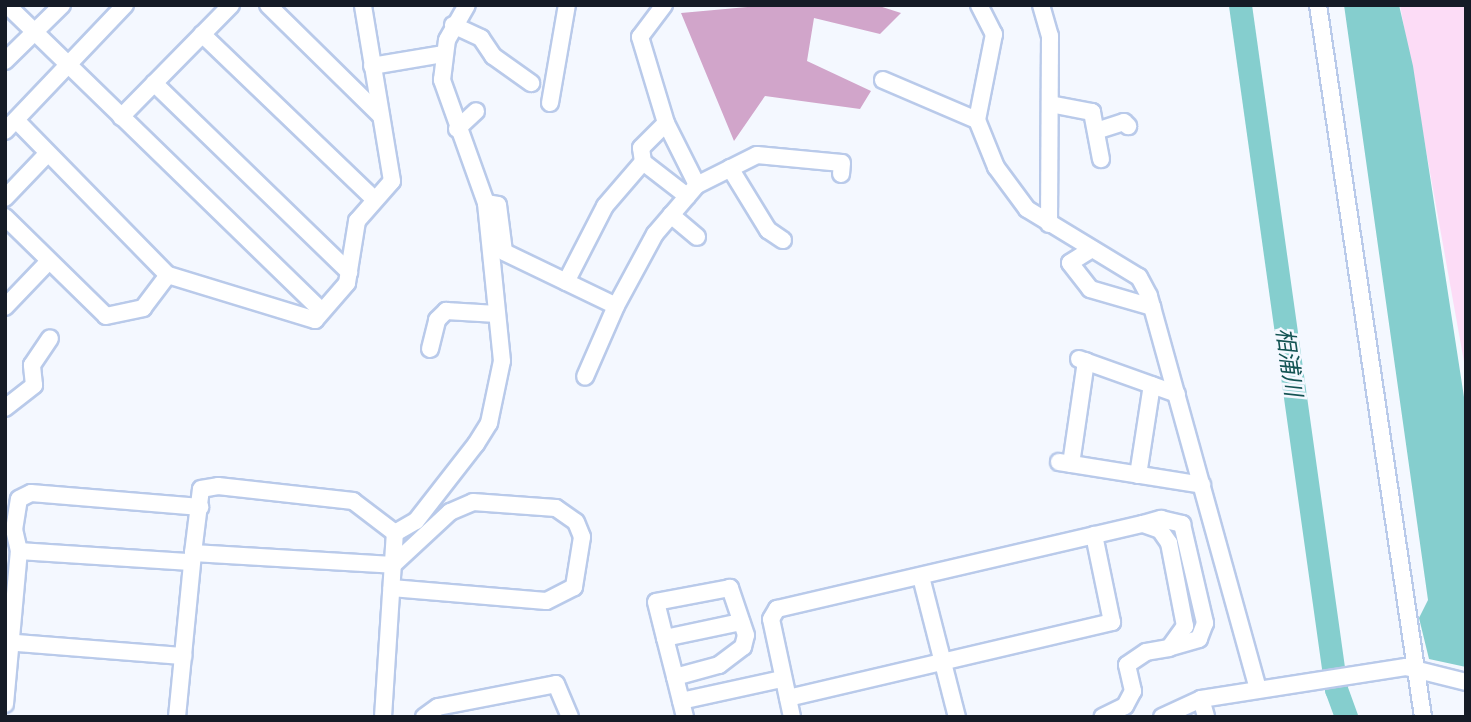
<!DOCTYPE html>
<html>
<head>
<meta charset="utf-8">
<style>
	body { margin:0 }
	#map { position:relative; width:1471px; height:722px; overflow:hidden; background:#f4f8ff; font-family:"Noto Serif","Noto Sans JP",serif }
	div>[style] { position:absolute }
	[style*='--x'] { left:calc(var(--x)*1px); top:calc(var(--y)*1px); width:calc(var(--w)*1px); rotate:calc(var(--a)*1deg) }
	.green>* { inset:0; background:#fcdcf6 }
	.forest>* { inset:0; background:#d1a5ca }
	.water>* { inset:0; background:#85cece }
	.river>* { height:23px; margin:-11.5px; padding:0 11.5px; transform-origin:11.5px; border-radius:11.5px; background:#85cece }
	.roads { filter:drop-shadow(2px 0 #b9caea) drop-shadow(-2px 0 #b9caea) drop-shadow(0 2px #b9caea) drop-shadow(0 -2px #b9caea) }
	.minor>* { height:16px; margin:-8px; padding:0 8px; transform-origin:8px; border-radius:8px; background:#fff }
	span { translate:-50% -50%; white-space:nowrap; text-align:center; line-height:1.15; -webkit-text-stroke:5px #f4f8ff; paint-order:stroke }
	.water-label { font-size:23px; color:#135353; font-style:italic }
	.frame { position:absolute; inset:0; border:7px solid #151b26; pointer-events:none }
</style>
</head>
<body>
<div id="map">
	<div class="green">
		<i style="clip-path:polygon(1400px 5px,1466px 5px,1466px 373px)"></i>
	</div>
	<div class="forest">
		<i style="clip-path:polygon(769px 5px,876px 5px,901px 13px,880px 34px,814px 18px,807px 61px,871px 91px,860px 109px,765px 96px,734px 141px,681px 13px)"></i>
	</div>
	<div class="water">
		<i style="clip-path:polygon(1344px 5px,1399px 5px,1413px 66px,1466px 410px,1466px 667px,1429px 659px,1419px 618px,1428px 600px)"></i>
	</div>
	<div class="river">
		<i style="--x:1240;--y:5;--w:691;--a:82.01"></i>
		<i style="--x:1336;--y:689;--w:30;--a:70"></i>
	</div>
	<div class="roads">
		<div class="minor">
			<i style="--x:7;--y:5;--w:439;--a:44.2"></i>
			<i style="--x:268;--y:5;--w:156;--a:44.5"></i>
			<i style="--x:979;--y:5;--w:33;--a:63"></i>
			<i style="--x:994;--y:34;--w:88;--a:101.2"></i>
			<i style="--x:977;--y:120;--w:51;--a:68"></i>
			<i style="--x:996;--y:167;--w:52;--a:53.6"></i>
			<i style="--x:1027;--y:209;--w:131;--a:31.3"></i>
			<i style="--x:1139;--y:277;--w:21;--a:62"></i>
			<i style="--x:1149;--y:296;--w:407;--a:74.5"></i>
			<i style="--x:1041;--y:5;--w:32;--a:74"></i>
			<i style="--x:1050;--y:36;--w:188;--a:90.3"></i>
			<i style="--x:1318;--y:5;--w:720;--a:81.61"></i>
			<i style="--x:453;--y:25;--w:31;--a:25"></i>
			<i style="--x:481;--y:38;--w:22;--a:56"></i>
			<i style="--x:493;--y:56;--w:47;--a:35.4"></i>
			<i style="--x:202;--y:34;--w:238;--a:43.8"></i>
			<i style="--x:5;--y:61;--w:80;--a:-44.5"></i>
			<i style="--x:372;--y:66;--w:73;--a:-9.5"></i>
			<i style="--x:883;--y:80;--w:102;--a:23.1"></i>
			<i style="--x:154;--y:83;--w:272;--a:44.1"></i>
			<i style="--x:550;--y:103;--w:99;--a:-80.2"></i>
			<i style="--x:1050;--y:104;--w:43;--a:10.8"></i>
			<i style="--x:1092;--y:112;--w:48;--a:79.2"></i>
			<i style="--x:121;--y:117;--w:157;--a:-45.5"></i>
			<i style="--x:16;--y:120;--w:217;--a:45.6"></i>
			<i style="--x:666;--y:123;--w:69;--a:63.4"></i>
			<i style="--x:457;--y:129;--w:26;--a:-43"></i>
			<i style="--x:5;--y:131;--w:174;--a:-46.4"></i>
			<i style="--x:1096;--y:131;--w:29;--a:-18"></i>
			<i style="--x:1124;--y:122;--w:6;--a:45"></i>
			<i style="--x:643;--y:162;--w:14;--a:-98"></i>
			<i style="--x:641;--y:148;--w:35;--a:-45"></i>
			<i style="--x:666;--y:123;--w:90;--a:-106.8"></i>
			<i style="--x:640;--y:37;--w:40;--a:-53"></i>
			<i style="--x:730;--y:168;--w:73;--a:58.5"></i>
			<i style="--x:768;--y:230;--w:18;--a:34"></i>
			<i style="--x:5;--y:198;--w:61;--a:-46.3"></i>
			<i style="--x:486;--y:203;--w:12;--a:9"></i>
			<i style="--x:498;--y:205;--w:47;--a:82.7"></i>
			<i style="--x:504;--y:252;--w:124;--a:25.7"></i>
			<i style="--x:616;--y:306;--w:77;--a:113.6"></i>
			<i style="--x:671;--y:215;--w:34;--a:40"></i>
			<i style="--x:5;--y:217;--w:141;--a:44.4"></i>
			<i style="--x:106;--y:316;--w:38;--a:-12"></i>
			<i style="--x:143;--y:308;--w:41;--a:-52.9"></i>
			<i style="--x:1092;--y:249;--w:26;--a:148"></i>
			<i style="--x:1070;--y:263;--w:33;--a:52"></i>
			<i style="--x:1090;--y:289;--w:65;--a:16.2"></i>
			<i style="--x:168;--y:275;--w:154;--a:17"></i>
			<i style="--x:315;--y:320;--w:49;--a:-49.1"></i>
			<i style="--x:347;--y:283;--w:63;--a:-80.8"></i>
			<i style="--x:357;--y:221;--w:53;--a:-48.8"></i>
			<i style="--x:392;--y:181;--w:178;--a:-99.4"></i>
			<i style="--x:566;--y:282;--w:85;--a:-62.8"></i>
			<i style="--x:605;--y:206;--w:58;--a:-49.2"></i>
			<i style="--x:643;--y:162;--w:56;--a:37.7"></i>
			<i style="--x:616;--y:306;--w:82;--a:-61.6"></i>
			<i style="--x:655;--y:234;--w:65;--a:-49.4"></i>
			<i style="--x:697;--y:185;--w:67;--a:-26.6"></i>
			<i style="--x:757;--y:155;--w:85;--a:5.4"></i>
			<i style="--x:842;--y:163;--w:11;--a:95"></i>
			<i style="--x:5;--y:307;--w:62;--a:-46.3"></i>
			<i style="--x:430;--y:349;--w:30;--a:-76"></i>
			<i style="--x:437;--y:320;--w:13;--a:-45"></i>
			<i style="--x:446;--y:311;--w:51;--a:3.4"></i>
			<i style="--x:1079;--y:359;--w:104;--a:19.7"></i>
			<i style="--x:5;--y:408;--w:37;--a:-38"></i>
			<i style="--x:34;--y:385;--w:20;--a:-96"></i>
			<i style="--x:32;--y:365;--w:32;--a:-56"></i>
			<i style="--x:1059;--y:462;--w:145;--a:9.1"></i>
			<i style="--x:1071;--y:464;--w:104;--a:-81.7"></i>
			<i style="--x:1138;--y:475;--w:91;--a:-81.2"></i>
			<i style="--x:1143;--y:524;--w:19;--a:-16"></i>
			<i style="--x:1161;--y:519;--w:22;--a:13"></i>
			<i style="--x:1182;--y:524;--w:102;--a:76.9"></i>
			<i style="--x:1205;--y:623;--w:17;--a:111"></i>
			<i style="--x:1199;--y:639;--w:29;--a:164"></i>
			<i style="--x:19;--y:551;--w:22;--a:-103"></i>
			<i style="--x:14;--y:530;--w:31;--a:-81"></i>
			<i style="--x:19;--y:499;--w:13;--a:-27"></i>
			<i style="--x:31;--y:493;--w:170;--a:4.7"></i>
			<i style="--x:193;--y:553;--w:64;--a:-82.9"></i>
			<i style="--x:201;--y:489;--w:17;--a:-10"></i>
			<i style="--x:218;--y:486;--w:136;--a:6.3"></i>
			<i style="--x:353;--y:501;--w:53;--a:37.3"></i>
			<i style="--x:921;--y:577;--w:145;--a:75.6"></i>
			<i style="--x:665;--y:638;--w:78;--a:-11.9"></i>
			<i style="--x:5;--y:642;--w:179;--a:4.5"></i>
			<i style="--x:675;--y:677;--w:46;--a:-15.3"></i>
			<i style="--x:719;--y:665;--w:30;--a:-37"></i>
			<i style="--x:743;--y:647;--w:12;--a:-76"></i>
			<i style="--x:746;--y:635;--w:50;--a:-108.8"></i>
			<i style="--x:730;--y:588;--w:75;--a:169.3"></i>
			<i style="--x:656;--y:602;--w:37;--a:76"></i>
			<i style="--x:665;--y:638;--w:40;--a:75.6"></i>
			<i style="--x:675;--y:677;--w:41;--a:76"></i>
			<i style="--x:788;--y:698;--w:333;--a:-13.2"></i>
			<i style="--x:1112;--y:622;--w:89;--a:-101.7"></i>
			<i style="--x:1201;--y:699;--w:19;--a:74"></i>
			<i style="--x:681;--y:701;--w:103;--a:-12.3"></i>
			<i style="--x:5;--y:704;--w:154;--a:-84.8"></i>
			<i style="--x:19;--y:551;--w:172;--a:3.7"></i>
			<i style="--x:177;--y:717;--w:165;--a:-84.4"></i>
			<i style="--x:193;--y:553;--w:200;--a:3.4"></i>
			<i style="--x:393;--y:565;--w:78;--a:-42.9"></i>
			<i style="--x:450;--y:512;--w:25;--a:-23"></i>
			<i style="--x:473;--y:502;--w:83;--a:4.1"></i>
			<i style="--x:556;--y:508;--w:24;--a:35"></i>
			<i style="--x:576;--y:522;--w:16;--a:68"></i>
			<i style="--x:582;--y:537;--w:51;--a:99.1"></i>
			<i style="--x:574;--y:587;--w:31;--a:153"></i>
			<i style="--x:546;--y:601;--w:155;--a:-175.2"></i>
			<i style="--x:383;--y:717;--w:184;--a:-86.3"></i>
			<i style="--x:395;--y:533;--w:24;--a:-30"></i>
			<i style="--x:416;--y:521;--w:98;--a:-52.1"></i>
			<i style="--x:476;--y:444;--w:25;--a:-58"></i>
			<i style="--x:489;--y:423;--w:63;--a:-78.2"></i>
			<i style="--x:502;--y:361;--w:159;--a:-95.8"></i>
			<i style="--x:486;--y:203;--w:131;--a:-109.7"></i>
			<i style="--x:442;--y:80;--w:40;--a:-82.9"></i>
			<i style="--x:447;--y:40;--w:40;--a:-60.3"></i>
			<i style="--x:424;--y:717;--w:17;--a:-36"></i>
			<i style="--x:438;--y:707;--w:120;--a:-11"></i>
			<i style="--x:556;--y:684;--w:36;--a:67"></i>
			<i style="--x:792;--y:717;--w:100;--a:-102.1"></i>
			<i style="--x:771;--y:619;--w:12;--a:-59"></i>
			<i style="--x:777;--y:609;--w:376;--a:-13.1"></i>
			<i style="--x:1143;--y:524;--w:18;--a:19"></i>
			<i style="--x:1160;--y:530;--w:16;--a:55"></i>
			<i style="--x:1169;--y:543;--w:85;--a:79.1"></i>
			<i style="--x:1185;--y:626;--w:27;--a:126"></i>
			<i style="--x:1169;--y:648;--w:23;--a:170"></i>
			<i style="--x:1146;--y:652;--w:23;--a:146"></i>
			<i style="--x:1127;--y:665;--w:27;--a:77"></i>
			<i style="--x:1133;--y:691;--w:17;--a:118"></i>
			<i style="--x:1125;--y:706;--w:25;--a:154"></i>
			<i style="--x:1162;--y:717;--w:43;--a:-24.8"></i>
			<i style="--x:1201;--y:699;--w:207;--a:-8.9"></i>
			<i style="--x:1406;--y:667;--w:62;--a:14"></i>
		</div>
	</div>
	<div class="water-label">
		<span style="left:1290px;top:362px;rotate:82deg">相浦川</span>
	</div>
	<div class="frame"></div>
</div>
</body>
</html>
